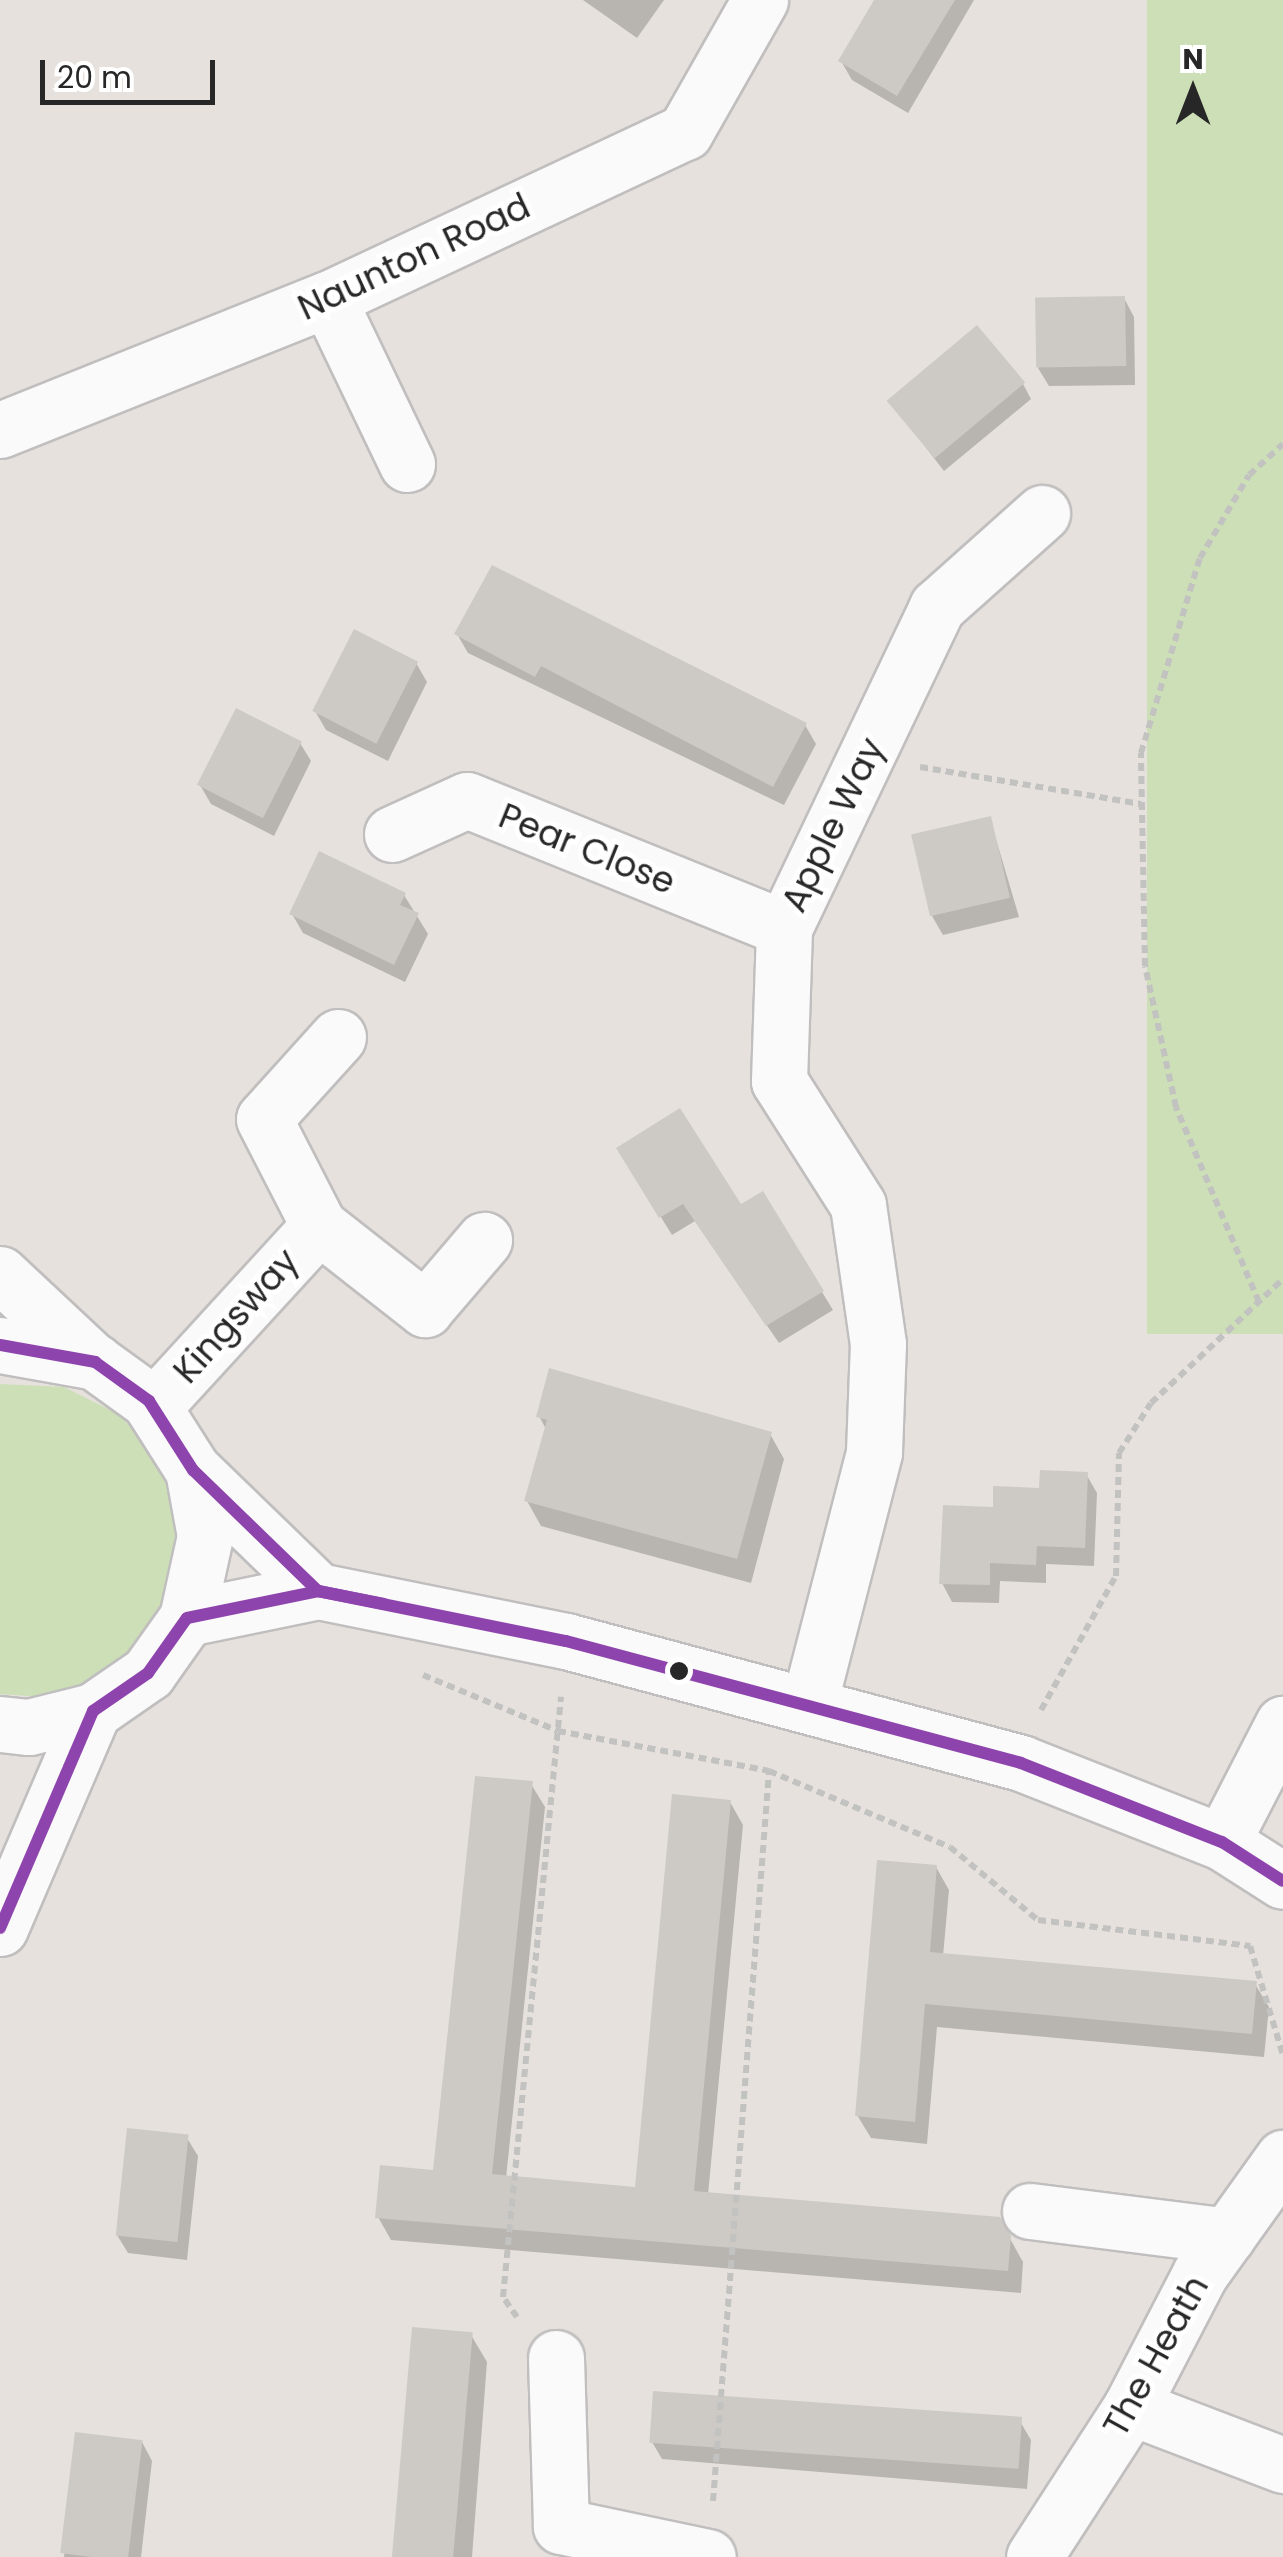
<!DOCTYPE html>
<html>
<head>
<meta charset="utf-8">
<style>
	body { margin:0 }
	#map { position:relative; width:1283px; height:2557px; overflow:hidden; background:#e6e1dc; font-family:Poppins,sans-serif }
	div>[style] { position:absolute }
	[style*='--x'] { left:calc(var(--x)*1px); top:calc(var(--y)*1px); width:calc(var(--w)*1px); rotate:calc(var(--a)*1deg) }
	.green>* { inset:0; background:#ccdfb7; transform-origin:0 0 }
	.shadow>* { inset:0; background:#0003 }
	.building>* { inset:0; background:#cdcac6; transform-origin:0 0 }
	.path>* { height:6px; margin-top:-3px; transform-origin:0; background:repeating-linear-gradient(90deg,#c2c2c1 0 8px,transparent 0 13px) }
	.roads { filter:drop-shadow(2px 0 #c0bebe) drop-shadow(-2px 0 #c0bebe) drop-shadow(0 2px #c0bebe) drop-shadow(0 -2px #c0bebe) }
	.minor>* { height:55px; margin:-27.5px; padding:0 27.5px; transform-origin:27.5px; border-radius:27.5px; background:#fbfafa }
	.bus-1>* { height:12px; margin:-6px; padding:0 6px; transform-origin:6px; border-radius:6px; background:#8e44ad }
	.dots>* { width:28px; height:28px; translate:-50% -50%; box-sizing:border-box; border:5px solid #fff; border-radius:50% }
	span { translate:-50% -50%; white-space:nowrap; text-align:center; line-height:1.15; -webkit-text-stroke:10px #fff; paint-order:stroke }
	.street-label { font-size:35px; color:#272727 }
	.north { position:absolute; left:1143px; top:40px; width:100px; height:100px; -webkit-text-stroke:8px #fff; paint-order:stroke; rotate:0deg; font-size:28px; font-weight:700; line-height:40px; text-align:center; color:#272727 }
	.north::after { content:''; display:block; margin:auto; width:35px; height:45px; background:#272727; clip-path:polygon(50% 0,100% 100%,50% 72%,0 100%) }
	.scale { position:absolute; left:40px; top:60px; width:175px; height:45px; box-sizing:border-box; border:5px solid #272727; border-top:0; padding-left:12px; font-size:30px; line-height:35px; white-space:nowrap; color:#272727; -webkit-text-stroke:8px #fff; paint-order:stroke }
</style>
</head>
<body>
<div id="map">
	<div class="green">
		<i style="left:1147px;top:0;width:136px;height:1334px"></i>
		<i style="clip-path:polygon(0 1384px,64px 1387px,120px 1415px,160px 1461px,180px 1520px,175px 1582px,148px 1637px,101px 1678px,43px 1697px,0 1694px)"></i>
	</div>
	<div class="shadow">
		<i style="clip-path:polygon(583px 0,664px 0,637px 38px)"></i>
		<i style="clip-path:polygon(877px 0,974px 0,908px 113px,852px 80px,841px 61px)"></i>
		<i style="clip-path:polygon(1124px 298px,1134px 317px,1135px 385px,1049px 386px,1038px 368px)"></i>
		<i style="clip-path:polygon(1023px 384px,1031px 399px,944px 471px,889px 400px)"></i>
		<i style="clip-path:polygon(457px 634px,805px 725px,816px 744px,784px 805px,468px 653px)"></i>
		<i style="clip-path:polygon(416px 663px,427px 682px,388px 761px,326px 730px,315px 711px)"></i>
		<i style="clip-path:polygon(300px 743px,311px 761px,274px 836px,211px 804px,200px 785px)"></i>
		<i style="clip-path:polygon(990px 819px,1019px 917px,943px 935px,932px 916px)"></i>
		<i style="clip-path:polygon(404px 895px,428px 934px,405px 982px,303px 933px,292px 914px)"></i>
		<i style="clip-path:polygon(630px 1167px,740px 1208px,762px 1194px,833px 1310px,779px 1343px,695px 1221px,672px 1235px)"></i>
		<i style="clip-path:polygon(539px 1416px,770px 1434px,784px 1459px,751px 1583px,541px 1526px,527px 1501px,547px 1431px)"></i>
		<i style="clip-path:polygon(1086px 1474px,1097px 1493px,1094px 1566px,1046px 1564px,1046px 1583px,1000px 1581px,999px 1603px,952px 1602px,942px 1583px,1041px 1490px)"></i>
		<i style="clip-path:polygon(531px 1784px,545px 1807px,506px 2178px,637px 2189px,730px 1802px,743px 1825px,708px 2195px,999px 2219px,1023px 2262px,1021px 2293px,391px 2240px,378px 2217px,435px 2172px)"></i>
		<i style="clip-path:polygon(936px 1867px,949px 1890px,943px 1956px,1255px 1984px,1269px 2007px,1264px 2057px,937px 2027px,927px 2144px,871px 2138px,857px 2115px)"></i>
		<i style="clip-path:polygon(187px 2138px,198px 2156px,187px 2260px,128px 2253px,117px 2235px)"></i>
		<i style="clip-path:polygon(471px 2335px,487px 2362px,472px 2557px,396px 2557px)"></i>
		<i style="clip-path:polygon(1021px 2423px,1031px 2440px,1027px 2489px,662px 2459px,652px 2442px)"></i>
		<i style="clip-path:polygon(78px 2435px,142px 2442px,152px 2461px,141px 2557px,64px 2557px)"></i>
	</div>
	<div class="building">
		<i style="clip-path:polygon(874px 0,955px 0,897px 96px,838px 61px)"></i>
		<i style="left:1125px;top:296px;width:70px;height:90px;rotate:89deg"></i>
		<i style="left:977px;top:325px;width:75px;height:118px;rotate:50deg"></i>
		<i style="clip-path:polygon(492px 565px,807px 723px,773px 787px,541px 666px,535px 677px,454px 634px)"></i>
		<i style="left:354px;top:629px;width:72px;height:92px;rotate:27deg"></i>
		<i style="left:236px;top:708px;width:74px;height:86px;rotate:27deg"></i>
		<i style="left:991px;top:816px;width:84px;height:82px;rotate:77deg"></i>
		<i style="clip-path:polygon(319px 851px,406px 893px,400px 905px,419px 913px,394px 965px,289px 914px)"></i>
		<i style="clip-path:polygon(680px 1108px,741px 1204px,763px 1191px,824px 1291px,766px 1326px,683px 1204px,659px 1218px,616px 1148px)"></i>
		<i style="clip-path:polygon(549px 1368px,772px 1432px,737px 1559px,524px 1501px,547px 1420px,536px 1417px)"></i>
		<i style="clip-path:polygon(1040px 1470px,1088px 1472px,1085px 1548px,1037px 1546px,1036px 1565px,990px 1563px,990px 1585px,939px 1584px,943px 1505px,993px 1507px,993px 1486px,1039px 1488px)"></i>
		<i style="clip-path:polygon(475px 1776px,533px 1781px,492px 2174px,635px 2187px,672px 1794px,731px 1800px,694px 2191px,1000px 2217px,1011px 2236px,1008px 2271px,375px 2218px,380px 2165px,433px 2170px)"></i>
		<i style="clip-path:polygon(877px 1860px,937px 1865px,930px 1952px,1257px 1981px,1252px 2034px,925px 2004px,915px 2122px,855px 2116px)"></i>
		<i style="left:127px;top:2128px;width:62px;height:108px;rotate:6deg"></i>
		<i style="left:412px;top:2327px;width:61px;height:231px;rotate:5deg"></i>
		<i style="left:653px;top:2391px;width:370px;height:52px;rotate:4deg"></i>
		<i style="left:75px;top:2432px;width:68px;height:122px;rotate:7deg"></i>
	</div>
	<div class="path">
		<i style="--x:920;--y:767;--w:224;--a:9.5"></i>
		<i style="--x:1259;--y:1302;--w:212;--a:-113.1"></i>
		<i style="--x:1176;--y:1107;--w:144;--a:-102.4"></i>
		<i style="--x:1145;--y:966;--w:213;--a:-91.1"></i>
		<i style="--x:1141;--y:753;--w:204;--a:-73.2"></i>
		<i style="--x:1200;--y:558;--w:96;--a:-59.4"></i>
		<i style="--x:1249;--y:475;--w:46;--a:-42.4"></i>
		<i style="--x:423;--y:1675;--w:146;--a:22.5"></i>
		<i style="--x:558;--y:1731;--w:215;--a:10.7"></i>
		<i style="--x:769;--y:1771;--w:196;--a:22.8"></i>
		<i style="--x:950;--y:1847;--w:114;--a:39.7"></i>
		<i style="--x:1038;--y:1920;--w:214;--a:7"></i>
		<i style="--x:1250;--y:1946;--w:114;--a:73.2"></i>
		<i style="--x:1041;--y:1710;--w:154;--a:-60.8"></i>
		<i style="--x:1116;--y:1576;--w:123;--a:-88.6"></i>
		<i style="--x:1119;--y:1453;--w:59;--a:-57.4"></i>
		<i style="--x:1151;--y:1403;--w:181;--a:-43.2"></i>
		<i style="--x:517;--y:2317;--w:24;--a:-125"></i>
		<i style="--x:503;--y:2297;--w:603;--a:-84.48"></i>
		<i style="--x:713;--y:2501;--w:732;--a:-85.61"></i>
	</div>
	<div class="roads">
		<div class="minor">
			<i style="--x:328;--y:299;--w:183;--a:64.4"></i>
			<i style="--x:0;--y:430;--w:353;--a:-21.8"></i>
			<i style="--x:328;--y:299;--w:394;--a:-25.1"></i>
			<i style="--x:685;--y:132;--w:152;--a:-60.4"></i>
			<i style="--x:392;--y:834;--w:82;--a:-24.4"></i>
			<i style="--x:467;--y:800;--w:342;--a:22"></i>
			<i style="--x:338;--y:1037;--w:110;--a:132.1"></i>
			<i style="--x:264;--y:1119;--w:120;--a:62.8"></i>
			<i style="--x:319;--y:1226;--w:135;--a:38.1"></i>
			<i style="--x:425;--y:1309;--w:91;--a:-49.5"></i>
			<i style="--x:0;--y:1274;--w:127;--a:43.1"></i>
			<i style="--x:0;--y:1345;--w:97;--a:10.1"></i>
			<i style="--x:95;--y:1362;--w:67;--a:35.8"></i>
			<i style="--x:149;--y:1401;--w:82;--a:57.5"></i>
			<i style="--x:193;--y:1470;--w:174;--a:44.1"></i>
			<i style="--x:153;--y:1407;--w:246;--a:-47.5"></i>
			<i style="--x:187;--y:1618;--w:134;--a:-11.6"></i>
			<i style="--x:318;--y:1591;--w:253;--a:11.4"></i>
			<i style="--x:566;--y:1641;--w:471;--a:15"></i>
			<i style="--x:1021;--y:1763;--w:216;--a:21.5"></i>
			<i style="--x:1222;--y:1842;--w:72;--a:32.6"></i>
			<i style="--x:809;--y:1704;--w:260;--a:-75.5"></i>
			<i style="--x:874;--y:1452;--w:108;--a:-87.9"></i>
			<i style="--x:878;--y:1344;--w:140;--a:-98.2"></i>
			<i style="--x:858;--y:1205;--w:147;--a:-122.5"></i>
			<i style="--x:779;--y:1081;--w:153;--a:-88.1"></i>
			<i style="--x:784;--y:928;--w:356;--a:-64.5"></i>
			<i style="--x:937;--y:607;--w:141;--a:-41.8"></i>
			<i style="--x:0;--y:1724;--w:29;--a:6"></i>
			<i style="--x:29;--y:1727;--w:66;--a:-14"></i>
			<i style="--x:93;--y:1711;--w:67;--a:-34.6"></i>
			<i style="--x:148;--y:1673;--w:67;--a:-54.7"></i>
			<i style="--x:187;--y:1618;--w:84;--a:-77.6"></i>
			<i style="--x:205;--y:1536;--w:67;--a:-100.3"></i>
			<i style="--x:1222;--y:1842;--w:133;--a:-62.7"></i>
			<i style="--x:0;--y:1928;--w:236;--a:-66.8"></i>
			<i style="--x:1030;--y:2211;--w:199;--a:7.2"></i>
			<i style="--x:556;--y:2358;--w:168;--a:88.3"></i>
			<i style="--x:561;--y:2526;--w:150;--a:11.9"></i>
			<i style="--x:1131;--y:2407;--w:163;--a:20.9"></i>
			<i style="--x:1034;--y:2557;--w:179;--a:-57.1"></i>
			<i style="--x:1131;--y:2407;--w:150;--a:-62.6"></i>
			<i style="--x:1200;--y:2274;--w:143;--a:-54.4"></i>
		</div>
	</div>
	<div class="bus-1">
		<i style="--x:0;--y:1345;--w:97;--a:10.1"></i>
		<i style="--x:95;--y:1362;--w:67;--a:35.8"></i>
		<i style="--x:149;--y:1401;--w:82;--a:57.5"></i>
		<i style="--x:193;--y:1470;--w:174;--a:44.1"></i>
		<i style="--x:318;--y:1591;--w:67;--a:11.1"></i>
		<i style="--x:0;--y:1928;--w:236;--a:-66.8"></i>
		<i style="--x:93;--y:1711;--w:67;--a:-34.6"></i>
		<i style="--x:148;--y:1673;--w:67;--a:-54.7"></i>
		<i style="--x:187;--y:1618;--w:134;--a:-11.6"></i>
		<i style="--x:318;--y:1591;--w:253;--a:11.4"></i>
		<i style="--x:566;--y:1641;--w:471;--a:15"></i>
		<i style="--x:1021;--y:1763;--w:216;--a:21.5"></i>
		<i style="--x:1222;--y:1842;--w:72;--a:32.6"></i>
	</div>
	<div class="dots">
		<i style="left:679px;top:1671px;background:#272727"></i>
	</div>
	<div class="street-label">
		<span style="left:414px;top:257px;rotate:-25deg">Naunton Road</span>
		<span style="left:833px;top:825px;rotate:-64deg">Apple Way</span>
		<span style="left:587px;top:849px;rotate:22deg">Pear Close</span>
		<span style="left:236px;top:1316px;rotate:-48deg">Kingsway</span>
		<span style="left:1156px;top:2356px;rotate:-61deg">The Heath</span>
	</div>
	<div class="north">N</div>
	<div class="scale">20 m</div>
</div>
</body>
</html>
